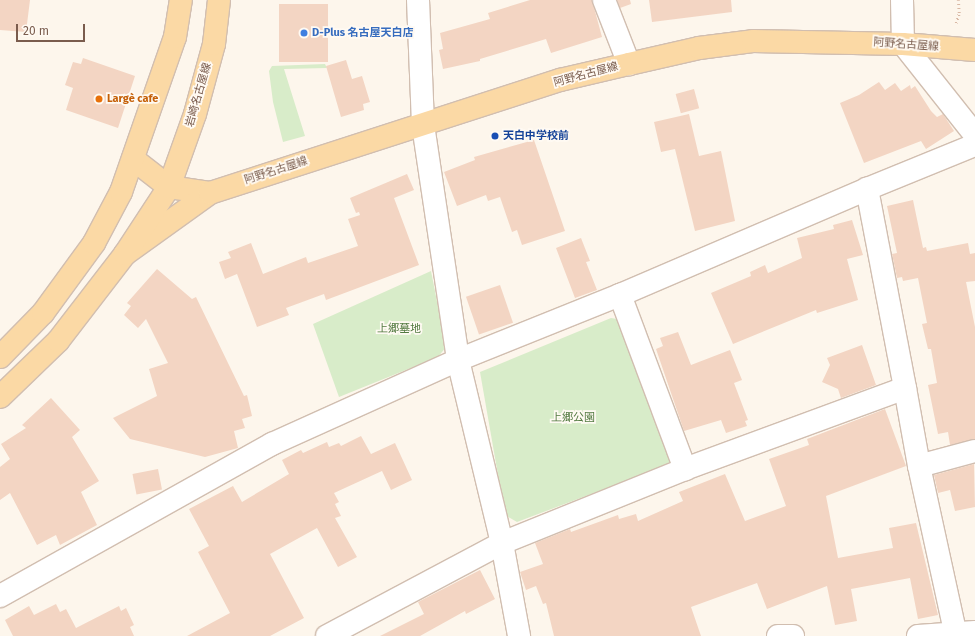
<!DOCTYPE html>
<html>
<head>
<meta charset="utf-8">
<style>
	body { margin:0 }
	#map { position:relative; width:975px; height:636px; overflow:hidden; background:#fdf6ec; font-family:"Fira Sans","Noto Sans JP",sans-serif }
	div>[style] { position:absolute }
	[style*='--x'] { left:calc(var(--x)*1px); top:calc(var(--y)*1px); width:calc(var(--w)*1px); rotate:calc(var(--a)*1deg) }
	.green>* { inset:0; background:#d8ecc9 }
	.building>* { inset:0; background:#f3d5c3; transform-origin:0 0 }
	.path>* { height:2.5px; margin-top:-1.25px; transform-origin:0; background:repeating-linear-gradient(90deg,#d9b8a5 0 1px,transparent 0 4px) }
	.roads { filter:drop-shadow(1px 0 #d1beb0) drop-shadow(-1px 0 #d1beb0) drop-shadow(0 1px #d1beb0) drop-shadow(0 -1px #d1beb0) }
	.minor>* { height:22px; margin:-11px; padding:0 11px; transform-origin:11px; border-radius:11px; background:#fff }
	.major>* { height:22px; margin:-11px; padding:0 11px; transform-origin:11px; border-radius:11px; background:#fbd9a5 }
	.dots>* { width:11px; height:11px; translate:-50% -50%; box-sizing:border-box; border:2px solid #fffaf3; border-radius:50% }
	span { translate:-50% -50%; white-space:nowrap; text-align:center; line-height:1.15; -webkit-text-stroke:3.5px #fffaf3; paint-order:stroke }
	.shop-label { font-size:11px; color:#366cbe; font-weight:700 }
	.left { translate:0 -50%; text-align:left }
	.street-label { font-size:11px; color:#7a5c4d }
	.food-label { font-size:11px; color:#c56008; font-weight:700 }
	.transit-label { font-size:11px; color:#164399; font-weight:700 }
	.park-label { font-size:11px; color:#537a41 }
	.scale { position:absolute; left:16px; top:24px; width:69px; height:18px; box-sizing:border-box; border:2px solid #7a5c4d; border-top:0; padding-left:5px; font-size:12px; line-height:14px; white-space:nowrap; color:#7a5c4d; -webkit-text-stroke:3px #fffaf3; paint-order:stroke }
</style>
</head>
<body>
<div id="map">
	<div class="green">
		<i style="clip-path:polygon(325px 64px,327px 68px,284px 69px,305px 136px,283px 142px,273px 102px,269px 71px,272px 66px)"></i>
		<i style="clip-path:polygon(431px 271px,446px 347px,438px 357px,339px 397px,313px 324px)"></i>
		<i style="clip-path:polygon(611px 318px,623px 320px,672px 453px,668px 465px,517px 522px,505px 515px,480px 372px)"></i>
	</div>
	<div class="building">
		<i style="clip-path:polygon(0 0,30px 0,26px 32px,0 30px)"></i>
		<i style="clip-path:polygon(530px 0,592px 0,602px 37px,551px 53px,546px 39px,480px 59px,480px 61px,443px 69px,439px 50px,443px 49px,440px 33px,490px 19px,488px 13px)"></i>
		<i style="clip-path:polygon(617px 0,630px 0,631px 4px,620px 8px)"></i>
		<i style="clip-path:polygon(649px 0,731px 0,732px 12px,652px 22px)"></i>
		<i style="left:279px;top:4px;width:49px;height:58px"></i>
		<i style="clip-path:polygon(83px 58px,135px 76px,118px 128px,66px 110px,73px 88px,65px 85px,73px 62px,81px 64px)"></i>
		<i style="clip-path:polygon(346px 60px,352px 79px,362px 76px,370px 102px,363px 104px,364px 110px,341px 117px,326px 66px)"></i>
		<i style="clip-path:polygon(879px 82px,885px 90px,895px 83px,901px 91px,910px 85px,911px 89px,915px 86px,931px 111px,937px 117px,943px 114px,954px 131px,926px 149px,921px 141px,864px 163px,840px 103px,859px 95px)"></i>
		<i style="left:694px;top:89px;width:20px;height:19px;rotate:75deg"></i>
		<i style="clip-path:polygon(689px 114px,699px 156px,721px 151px,735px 221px,695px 231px,675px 149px,661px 152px,654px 122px)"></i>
		<i style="clip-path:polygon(534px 140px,565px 231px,522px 245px,517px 230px,512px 232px,500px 197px,488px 201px,486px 195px,457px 206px,444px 172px,475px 160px,474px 157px)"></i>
		<i style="clip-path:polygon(407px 174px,414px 190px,394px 198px,419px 265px,326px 300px,324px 294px,286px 308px,289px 315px,257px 327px,237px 274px,225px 279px,219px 262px,231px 258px,228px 252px,251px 243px,263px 274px,306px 257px,308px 263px,358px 246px,348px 219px,360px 215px,359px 212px,356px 213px,350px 198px)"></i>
		<i style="clip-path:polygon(913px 200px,923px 248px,926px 247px,927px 251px,968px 243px,970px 254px,975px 253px,975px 281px,966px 282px,975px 327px,975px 439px,950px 445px,948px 432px,938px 434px,928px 385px,937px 383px,931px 349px,928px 349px,922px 324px,927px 323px,918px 278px,903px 281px,902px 277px,897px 278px,892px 254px,897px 253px,887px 206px)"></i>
		<i style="clip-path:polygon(852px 220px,863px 255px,847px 259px,858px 300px,817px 313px,816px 310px,733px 344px,711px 293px,751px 276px,750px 272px,765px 265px,768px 273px,802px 258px,797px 238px,834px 229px,833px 225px)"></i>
		<i style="clip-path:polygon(581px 238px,590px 261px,586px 262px,597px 290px,575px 298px,556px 248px)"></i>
		<i style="clip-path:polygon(157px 269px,192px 299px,196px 297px,244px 396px,247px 395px,252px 416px,242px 419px,245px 428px,234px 431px,238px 448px,205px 457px,130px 439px,113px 418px,157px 396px,149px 369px,168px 363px,146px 319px,138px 328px,124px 315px,131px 306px,127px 303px)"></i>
		<i style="left:500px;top:285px;width:40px;height:36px;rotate:71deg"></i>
		<i style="clip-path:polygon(678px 332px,691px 365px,730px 350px,742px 380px,734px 383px,748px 420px,745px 421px,747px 426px,726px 433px,721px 420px,684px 431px,656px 349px,663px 346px,660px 338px)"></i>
		<i style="clip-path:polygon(862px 345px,876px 385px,841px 398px,838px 389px,822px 382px,830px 365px,827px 358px)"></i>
		<i style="clip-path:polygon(51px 398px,80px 430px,72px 437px,99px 481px,81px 492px,97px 525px,60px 545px,56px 535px,37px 545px,10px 493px,0 500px,0 467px,10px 459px,1px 444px,26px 428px,22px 425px)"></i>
		<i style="clip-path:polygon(885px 409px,906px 466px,826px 496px,838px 558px,893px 548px,889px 528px,916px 523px,938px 615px,918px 619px,910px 578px,851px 589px,857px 621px,835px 625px,827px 586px,767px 609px,757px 583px,691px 607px,701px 636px,554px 636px,546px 603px,543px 604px,536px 586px,526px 590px,520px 572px,543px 564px,535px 543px,570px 529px,571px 532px,618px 515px,619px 519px,636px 514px,638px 521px,683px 501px,679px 492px,725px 474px,745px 521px,786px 506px,769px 459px,809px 445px,807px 439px)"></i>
		<i style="clip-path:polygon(361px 436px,371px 454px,395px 443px,412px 480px,391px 490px,382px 471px,334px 493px,339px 502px,335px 504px,341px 516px,335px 518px,357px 557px,338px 567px,317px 528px,270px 554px,304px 618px,270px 636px,187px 636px,230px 613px,198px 552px,209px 546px,189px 509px,233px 486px,242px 502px,289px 474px,282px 460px,301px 450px,303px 453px,327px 442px,329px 447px,339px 443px,341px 446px)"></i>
		<i style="clip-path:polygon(974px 464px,975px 507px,955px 511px,950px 490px,938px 493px,934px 475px)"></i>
		<i style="left:158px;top:469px;width:21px;height:26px;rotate:79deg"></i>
		<i style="clip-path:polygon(480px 570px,495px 599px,466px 614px,465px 611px,420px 636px,380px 636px,424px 614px,418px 602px)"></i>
		<i style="clip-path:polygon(56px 604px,60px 612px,66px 609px,76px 628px,119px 606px,121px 611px,126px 608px,134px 625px,130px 627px,134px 636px,13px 636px,5px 620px,29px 606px,34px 615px)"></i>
	</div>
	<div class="path">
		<i style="--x:956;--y:23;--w:10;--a:-73"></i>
		<i style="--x:959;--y:13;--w:13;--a:-94"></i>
	</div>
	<div class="roads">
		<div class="minor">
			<i style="--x:418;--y:0;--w:125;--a:87.7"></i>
			<i style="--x:423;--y:125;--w:238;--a:81.5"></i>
			<i style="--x:458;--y:360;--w:188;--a:76.5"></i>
			<i style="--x:502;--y:543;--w:95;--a:79.6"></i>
			<i style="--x:604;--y:0;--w:69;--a:68.7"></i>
			<i style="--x:902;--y:0;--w:44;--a:88.7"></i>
			<i style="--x:903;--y:44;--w:116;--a:51.6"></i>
			<i style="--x:620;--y:295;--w:186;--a:69.5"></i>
			<i style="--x:905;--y:388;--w:79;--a:79.8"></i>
			<i style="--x:919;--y:466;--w:174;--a:77.7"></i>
			<i style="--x:919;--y:466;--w:58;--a:-15"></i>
			<i style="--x:0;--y:596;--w:312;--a:-29.2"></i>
			<i style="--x:272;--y:444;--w:204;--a:-24.3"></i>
			<i style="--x:458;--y:360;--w:175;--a:-21.9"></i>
			<i style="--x:620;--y:295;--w:269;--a:-23.2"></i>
			<i style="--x:327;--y:636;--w:198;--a:-28"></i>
			<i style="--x:502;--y:543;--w:197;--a:-22"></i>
			<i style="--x:685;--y:469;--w:234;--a:-20.2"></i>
			<i style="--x:905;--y:388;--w:203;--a:-100.8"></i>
			<i style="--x:867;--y:189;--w:117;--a:-22.2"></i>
			<i style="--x:778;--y:636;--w:15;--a:0"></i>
			<i style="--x:918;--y:636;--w:57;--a:-4"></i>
		</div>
		<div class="major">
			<i style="--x:133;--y:159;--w:46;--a:37.9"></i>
			<i style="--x:169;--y:187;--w:41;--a:8.3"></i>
			<i style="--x:125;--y:254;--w:105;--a:-35.7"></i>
			<i style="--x:210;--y:193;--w:368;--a:-17.9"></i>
			<i style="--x:560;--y:80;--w:71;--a:-13.1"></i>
			<i style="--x:629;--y:64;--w:72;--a:-12.9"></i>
			<i style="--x:699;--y:48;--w:54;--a:-7.4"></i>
			<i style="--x:753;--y:41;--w:150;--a:1.1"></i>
			<i style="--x:903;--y:44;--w:72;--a:4.8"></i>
			<i style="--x:0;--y:357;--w:62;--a:-45.7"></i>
			<i style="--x:43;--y:313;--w:87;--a:-53.9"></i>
			<i style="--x:94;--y:243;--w:58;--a:-62.1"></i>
			<i style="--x:121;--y:192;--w:164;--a:-70.8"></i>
			<i style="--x:175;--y:37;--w:37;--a:-81"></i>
			<i style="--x:0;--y:397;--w:81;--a:-44"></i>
			<i style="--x:58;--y:341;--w:110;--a:-52.4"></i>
			<i style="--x:125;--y:254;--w:80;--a:-56.7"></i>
			<i style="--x:169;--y:187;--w:77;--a:-70.4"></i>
			<i style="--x:195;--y:114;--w:73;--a:-74.8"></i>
			<i style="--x:214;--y:44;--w:44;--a:-83.5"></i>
		</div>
	</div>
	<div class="dots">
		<i style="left:304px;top:33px;background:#3f7fe0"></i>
		<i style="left:99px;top:99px;background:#e8710a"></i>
		<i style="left:495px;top:136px;background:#1a4fb4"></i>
	</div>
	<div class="shop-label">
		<span class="left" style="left:312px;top:33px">D-Plus 名古屋天白店</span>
	</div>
	<div class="street-label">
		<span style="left:906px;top:45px;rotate:4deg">阿野名古屋線</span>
		<span style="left:586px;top:75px;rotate:-15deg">阿野名古屋線</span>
		<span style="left:199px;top:95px;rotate:-74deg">岩崎名古屋線</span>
		<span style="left:276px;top:171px;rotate:-18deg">阿野名古屋線</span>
	</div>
	<div class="food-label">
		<span class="left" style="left:107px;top:99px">Largè cafe</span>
	</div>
	<div class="transit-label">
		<span class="left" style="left:503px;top:136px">天白中学校前</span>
	</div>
	<div class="park-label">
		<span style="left:399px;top:329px">上郷墓地</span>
		<span style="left:573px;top:418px">上郷公園</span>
	</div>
	<div class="scale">20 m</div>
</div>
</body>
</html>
